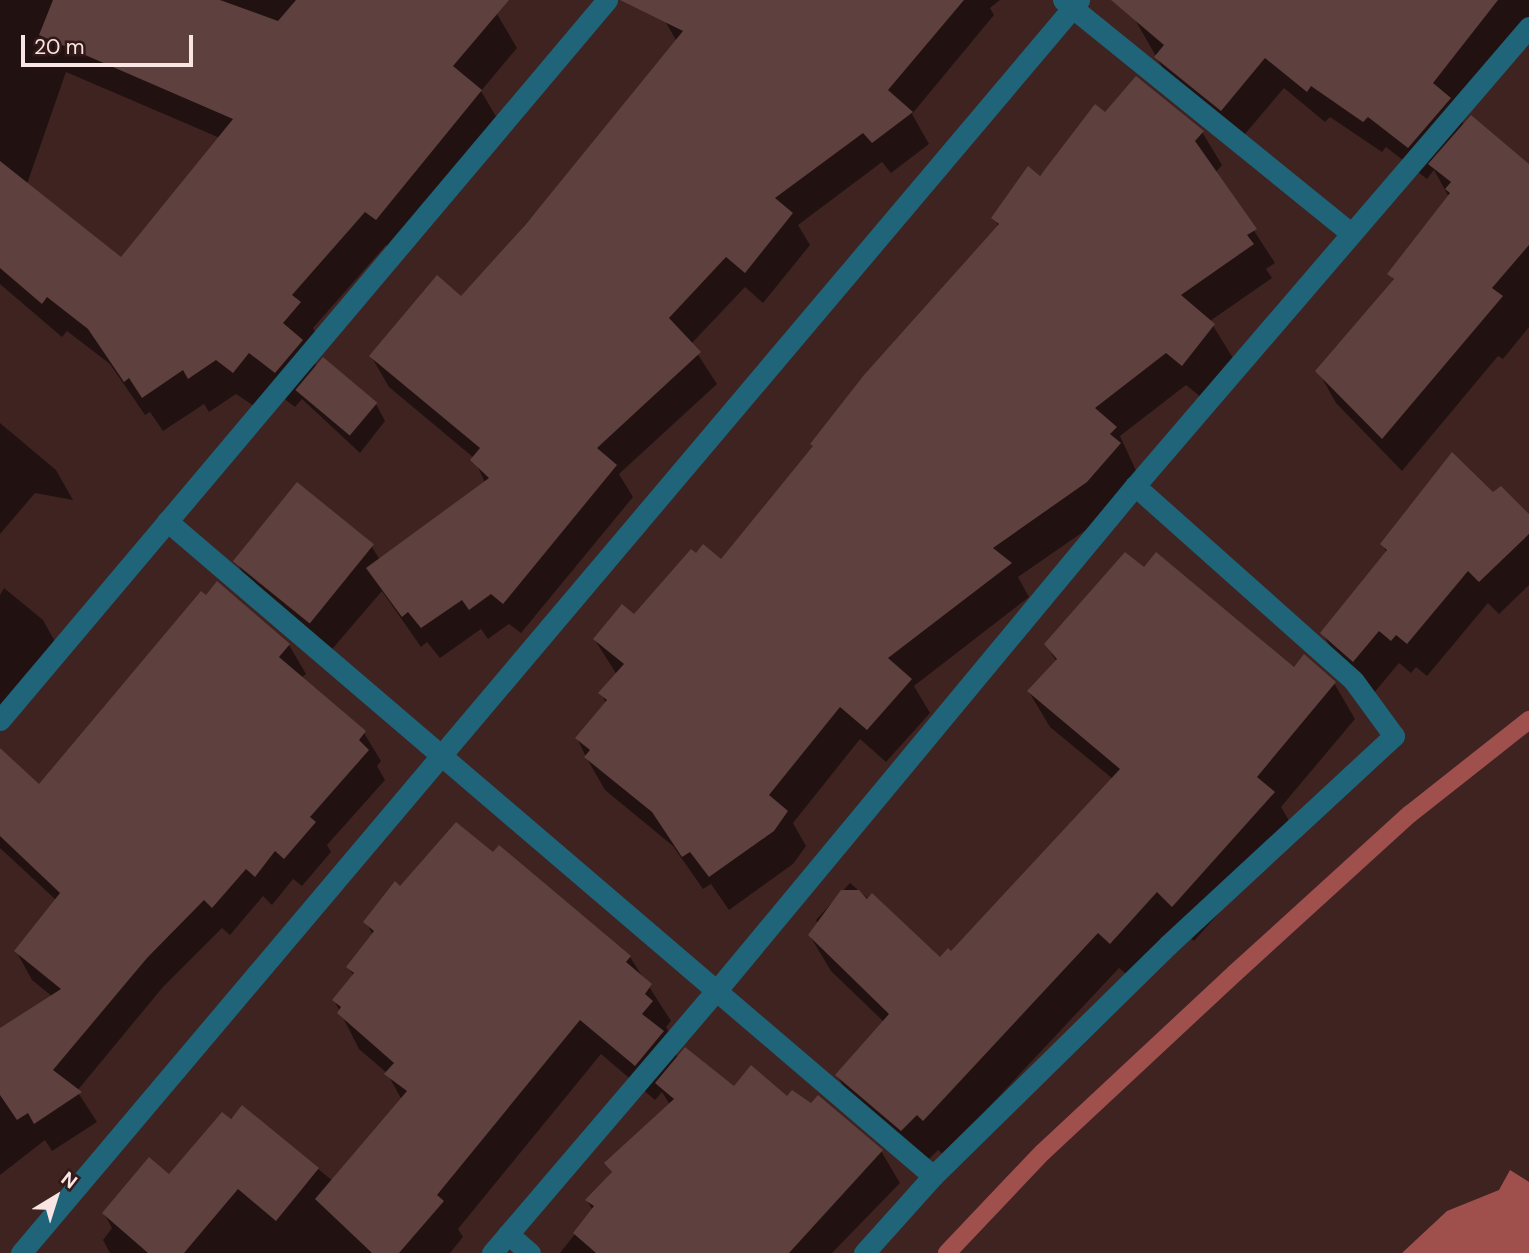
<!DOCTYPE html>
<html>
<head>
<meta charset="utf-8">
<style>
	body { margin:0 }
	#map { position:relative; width:1529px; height:1253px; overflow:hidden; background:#3e2321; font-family:"DM Sans",sans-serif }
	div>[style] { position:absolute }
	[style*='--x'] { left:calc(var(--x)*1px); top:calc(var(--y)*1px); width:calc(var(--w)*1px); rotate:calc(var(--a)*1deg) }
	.water>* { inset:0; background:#9f504c }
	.shadow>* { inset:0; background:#0007 }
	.stream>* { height:18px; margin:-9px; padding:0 9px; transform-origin:9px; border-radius:9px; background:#9f504c }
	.building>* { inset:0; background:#5e403e; transform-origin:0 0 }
	.minor>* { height:21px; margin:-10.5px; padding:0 10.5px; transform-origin:10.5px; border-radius:10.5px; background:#1f6478 }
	span { translate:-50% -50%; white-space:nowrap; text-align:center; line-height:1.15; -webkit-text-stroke:6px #331918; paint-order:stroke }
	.north { position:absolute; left:21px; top:1162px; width:70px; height:70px; -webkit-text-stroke:5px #331918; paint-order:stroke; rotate:38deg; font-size:19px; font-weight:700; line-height:28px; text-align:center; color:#f9e6e4 }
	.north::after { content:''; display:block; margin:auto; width:24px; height:32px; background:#f9e6e4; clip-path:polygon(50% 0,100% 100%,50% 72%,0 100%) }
	.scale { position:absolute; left:21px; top:35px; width:172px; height:32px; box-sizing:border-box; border:4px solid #f9e6e4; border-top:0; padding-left:9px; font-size:21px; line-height:24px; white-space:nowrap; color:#f9e6e4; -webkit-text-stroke:5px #331918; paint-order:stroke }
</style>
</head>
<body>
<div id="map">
	<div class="water">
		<i style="clip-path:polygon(1510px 1170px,1529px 1182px,1529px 1253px,1402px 1253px,1447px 1211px,1499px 1190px)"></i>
	</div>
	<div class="shadow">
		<i style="clip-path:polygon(evenodd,0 0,508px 0,497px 14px,517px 48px,481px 91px,501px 125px,396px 254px,386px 245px,313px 328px,319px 338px,308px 351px,317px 367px,376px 404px,385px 421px,360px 453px,302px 399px,295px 407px,269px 387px,254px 406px,236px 394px,209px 412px,204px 404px,163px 431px,150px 412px,145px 415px,110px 364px,67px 331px,62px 337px,0 284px,0 0,66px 72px,220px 138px,121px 260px,27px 184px,66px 72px)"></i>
		<i style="clip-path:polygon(669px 0,1000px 0,990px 8px,994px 15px,912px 114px,929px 144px,891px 173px,882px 162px,798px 225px,810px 245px,763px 303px,745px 287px,691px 344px,717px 384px,619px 474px,633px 497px,521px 633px,509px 624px,488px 639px,481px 629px,440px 658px,427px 642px,421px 647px,382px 591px,327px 655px,255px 594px,236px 561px,372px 547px,380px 560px,485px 483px,474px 458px,389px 387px,371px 356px,461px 299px,610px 126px,677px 42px,660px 12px)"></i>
		<i style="clip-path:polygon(1135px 0,1529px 0,1529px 17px,1455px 110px,1464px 125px,1529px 167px,1529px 327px,1503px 359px,1498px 356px,1402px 471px,1336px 403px,1318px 371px,1394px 281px,1390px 274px,1449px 197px,1434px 170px,1427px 179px,1386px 147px,1382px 152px,1330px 117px,1325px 122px,1284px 88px,1239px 141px,1174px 88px,1133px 16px)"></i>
		<i style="clip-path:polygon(1105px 115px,1202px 132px,1222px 165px,1216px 172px,1275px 263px,1266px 269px,1272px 278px,1210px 321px,1233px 358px,1202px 398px,1186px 385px,1120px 436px,1139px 477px,1106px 516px,1018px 577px,1029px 597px,914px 686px,930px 713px,886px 762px,860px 739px,793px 823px,806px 846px,793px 864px,729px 910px,711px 884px,703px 889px,673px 846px,605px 790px,586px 757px,577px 738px,606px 703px,601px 693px,617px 675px,595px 640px,635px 616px,696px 556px,721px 561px,999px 227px,994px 218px)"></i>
		<i style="clip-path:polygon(0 423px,56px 470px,73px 500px,35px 493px,0 534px)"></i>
		<i style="clip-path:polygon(1492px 495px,1529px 516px,1529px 585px,1499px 614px,1488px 603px,1427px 676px,1416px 667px,1411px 673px,1399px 663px,1373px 694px,1342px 667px,1323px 634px,1387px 553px,1382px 544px)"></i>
		<i style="clip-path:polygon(4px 588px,43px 620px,62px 654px,0 725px,0 595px)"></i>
		<i style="clip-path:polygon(289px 645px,306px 674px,301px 678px,364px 733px,381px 761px,377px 766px,385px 780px,327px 845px,331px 852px,302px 886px,293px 879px,272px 905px,263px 896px,230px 935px,222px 928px,163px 987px,77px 1091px,97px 1122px,52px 1151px,45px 1140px,0 1175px,0 1031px,53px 997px,32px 980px,16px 951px,56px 900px,0 848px,0 788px,39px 786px)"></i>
		<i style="clip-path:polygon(1046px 645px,1294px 669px,1334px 683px,1355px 719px,1281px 807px,1294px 829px,1194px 941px,1178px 927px,1131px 978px,1119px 968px,944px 1155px,938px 1150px,922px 1166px,858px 1111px,837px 1075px,884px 1022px,831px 971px,810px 936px,819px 926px,816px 920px,850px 883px,940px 960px,952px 953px,1113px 779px,1050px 727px,1029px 692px,1057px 662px)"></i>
		<i style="clip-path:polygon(401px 888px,630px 957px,671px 1021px,666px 1027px,672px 1037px,668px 1041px,678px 1058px,734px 1088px,788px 1099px,881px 1151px,900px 1183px,832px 1253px,560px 1253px,593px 1211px,587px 1200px,612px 1173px,607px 1164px,670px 1105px,662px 1092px,655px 1100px,601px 1054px,458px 1229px,463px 1237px,450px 1253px,110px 1253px,103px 1240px,112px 1228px,104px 1213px,169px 1176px,242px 1108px,333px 1181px,402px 1100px,387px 1073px,359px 1049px,334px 1000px,354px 976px,348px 967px,373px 935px,366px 922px)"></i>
	</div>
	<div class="stream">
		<i style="--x:947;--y:1253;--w:139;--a:-46.5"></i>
		<i style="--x:1043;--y:1152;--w:262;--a:-43"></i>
		<i style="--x:1235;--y:973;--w:236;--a:-42.3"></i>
		<i style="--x:1410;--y:814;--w:152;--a:-38.3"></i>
	</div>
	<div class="building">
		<i style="clip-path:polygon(53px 0,220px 0,278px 21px,296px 0,509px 0,453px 66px,482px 90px,376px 220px,365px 212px,292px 295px,301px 302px,283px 323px,303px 340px,275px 373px,249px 353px,233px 373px,216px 360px,188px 379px,183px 370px,142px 398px,129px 378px,124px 382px,88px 329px,47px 297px,42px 304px,0 268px,0 161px,121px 257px,233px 119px,39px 35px)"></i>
		<i style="clip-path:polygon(620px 0,964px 0,888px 90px,913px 112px,872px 143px,863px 133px,775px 198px,793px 213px,745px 273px,726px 257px,669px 318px,701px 352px,597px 448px,617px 465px,503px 604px,491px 594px,469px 610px,462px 600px,421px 628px,408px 612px,402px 617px,366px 568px,489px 478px,470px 460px,480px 448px,369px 356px,437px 275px,461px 296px,526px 224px,683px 31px)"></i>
		<i style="clip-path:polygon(1111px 0,1498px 0,1433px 83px,1451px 98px,1408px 148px,1368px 117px,1363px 122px,1311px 86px,1307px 92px,1265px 58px,1221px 111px,1154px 57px,1164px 45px)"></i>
		<i style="clip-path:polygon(1136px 76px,1204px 131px,1195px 141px,1257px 229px,1247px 235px,1254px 244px,1181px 295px,1215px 324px,1182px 366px,1166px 353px,1095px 408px,1117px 427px,1110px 434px,1121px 443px,1087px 482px,993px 548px,1012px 563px,888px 658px,912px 679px,867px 730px,840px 707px,769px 795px,788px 811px,774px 831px,709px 877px,690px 852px,682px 857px,652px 812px,584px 757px,590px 750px,575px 738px,607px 700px,598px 693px,624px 664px,593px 639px,622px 604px,634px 614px,691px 549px,696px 553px,703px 544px,721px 559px,813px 446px,810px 444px,864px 375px,999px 224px,991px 218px,1028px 166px,1040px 176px,1095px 104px,1105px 112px)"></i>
		<i style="clip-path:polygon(1471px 115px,1529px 164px,1529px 245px,1492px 288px,1503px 296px,1382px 439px,1315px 371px,1394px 279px,1387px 274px,1450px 193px,1445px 189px,1451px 182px,1428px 164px)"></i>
		<i style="left:323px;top:357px;width:71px;height:43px;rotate:40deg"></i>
		<i style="clip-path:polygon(1452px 452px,1493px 492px,1501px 486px,1529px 514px,1529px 534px,1479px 582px,1468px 571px,1407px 644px,1396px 635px,1391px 641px,1379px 631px,1353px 662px,1320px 633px,1387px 550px,1380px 544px)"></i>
		<i style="left:297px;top:482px;width:99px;height:102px;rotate:39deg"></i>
		<i style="clip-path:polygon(1125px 552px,1144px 567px,1156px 552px,1294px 667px,1304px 654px,1336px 682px,1257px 777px,1275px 792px,1172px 907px,1157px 892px,1110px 944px,1098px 933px,923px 1121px,917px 1115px,901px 1131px,835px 1075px,889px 1014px,808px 935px,841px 890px,859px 890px,867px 899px,872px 893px,940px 957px,948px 948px,951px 951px,1120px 769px,1027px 691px,1057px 659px,1044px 644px)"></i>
		<i style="clip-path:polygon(217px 581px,290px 644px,279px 657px,366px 731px,359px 740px,369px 750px,310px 817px,316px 822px,284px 859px,275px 851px,255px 877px,246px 869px,212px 908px,204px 900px,147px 958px,53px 1070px,82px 1092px,34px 1124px,28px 1113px,17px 1120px,0 1095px,0 1028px,61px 989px,14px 951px,60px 893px,0 836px,0 748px,39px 784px,201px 591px,206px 595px)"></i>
		<i style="clip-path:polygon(456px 822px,493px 852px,499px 845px,631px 956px,626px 962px,652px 984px,645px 994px,653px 1001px,642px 1014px,664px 1031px,635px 1066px,580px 1020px,437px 1195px,444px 1201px,399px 1253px,372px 1253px,315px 1199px,407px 1091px,384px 1074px,394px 1063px,337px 1013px,341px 1007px,332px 1000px,354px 973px,346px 967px,374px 931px,363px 922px,395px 881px,400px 886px)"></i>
		<i style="clip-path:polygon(685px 1047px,734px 1086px,751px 1065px,787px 1096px,792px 1090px,811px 1103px,818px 1095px,883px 1150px,789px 1253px,596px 1253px,573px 1233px,594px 1206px,585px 1200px,612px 1172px,604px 1163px,674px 1099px,655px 1083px)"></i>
		<i style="clip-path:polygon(242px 1105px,319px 1168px,276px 1221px,238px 1189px,184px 1253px,148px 1253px,102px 1213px,149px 1157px,169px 1174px,222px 1112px,231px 1119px)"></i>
	</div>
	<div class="minor">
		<i style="--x:1063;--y:0;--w:370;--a:39"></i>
		<i style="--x:167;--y:521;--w:1008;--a:40.53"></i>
		<i style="--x:0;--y:720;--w:942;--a:-49.87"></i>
		<i style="--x:508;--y:1234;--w:29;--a:41"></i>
		<i style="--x:21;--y:1253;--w:1640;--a:-49.82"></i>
		<i style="--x:492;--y:1253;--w:346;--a:-49.5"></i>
		<i style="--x:717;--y:990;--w:655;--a:-50.33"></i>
		<i style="--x:1135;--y:486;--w:605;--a:-49.36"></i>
		<i style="--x:864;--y:1253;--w:103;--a:-48.1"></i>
		<i style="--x:933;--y:1176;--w:330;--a:-44.5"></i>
		<i style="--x:1168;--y:945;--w:308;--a:-42.8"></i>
		<i style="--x:1394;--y:736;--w:69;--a:-126.2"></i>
		<i style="--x:1353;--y:680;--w:292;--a:-138.3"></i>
	</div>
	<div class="north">N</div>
	<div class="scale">20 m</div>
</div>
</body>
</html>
